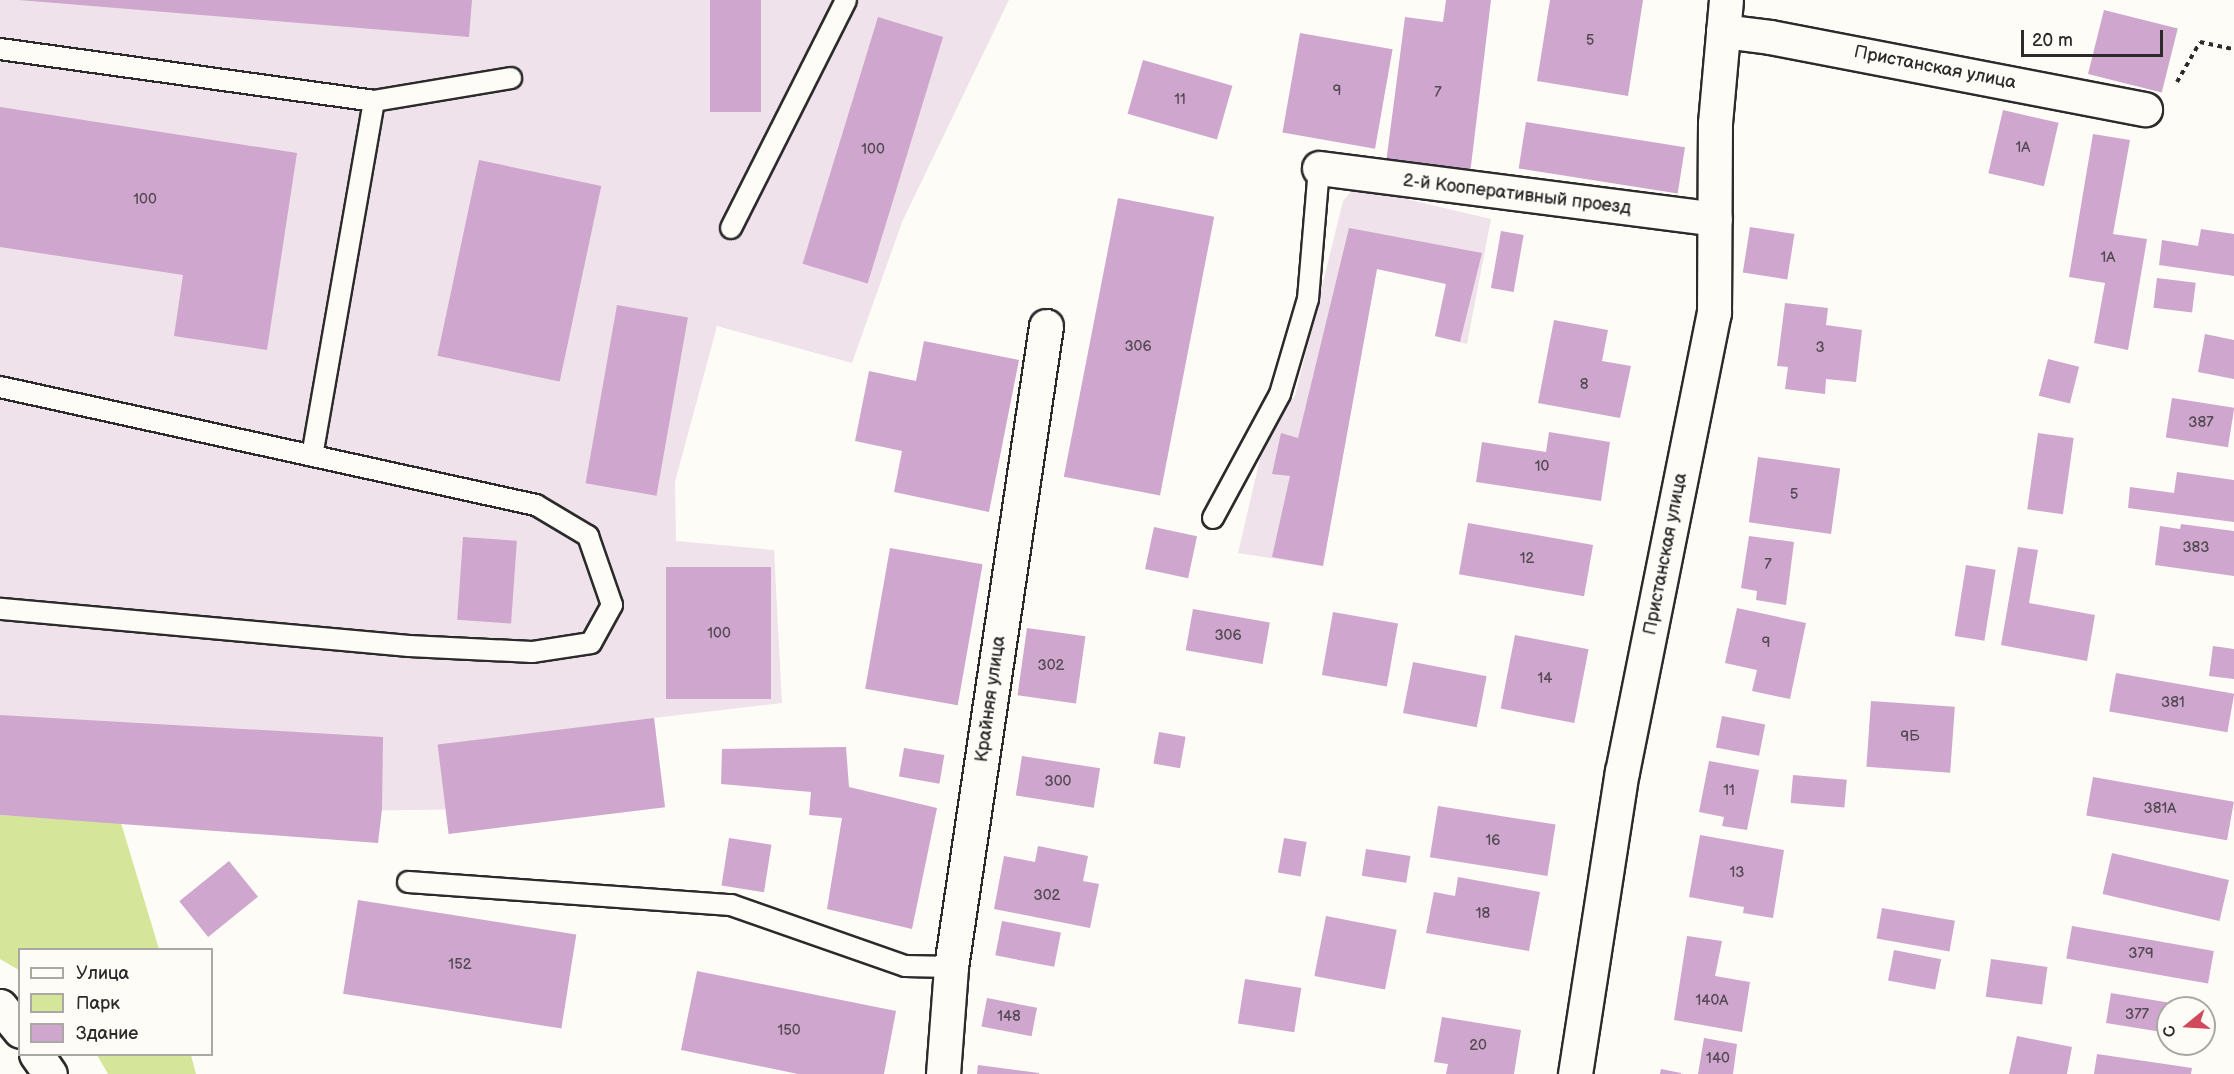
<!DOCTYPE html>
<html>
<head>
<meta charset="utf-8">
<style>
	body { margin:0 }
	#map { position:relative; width:2234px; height:1074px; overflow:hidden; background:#fdfcf7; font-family:"Balsamiq Sans",sans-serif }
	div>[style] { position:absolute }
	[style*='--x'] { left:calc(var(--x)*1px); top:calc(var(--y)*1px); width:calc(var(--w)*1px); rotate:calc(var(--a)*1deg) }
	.built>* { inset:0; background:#efe2ea }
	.green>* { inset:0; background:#d5e69a }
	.building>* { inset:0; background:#cfa6cd; transform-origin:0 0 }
	.path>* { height:4px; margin-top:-2px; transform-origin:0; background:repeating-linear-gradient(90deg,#2b2b2b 0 4.5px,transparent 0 9px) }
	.roads { filter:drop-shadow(2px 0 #2b2b2b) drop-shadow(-2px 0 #2b2b2b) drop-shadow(0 2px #2b2b2b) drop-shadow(0 -2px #2b2b2b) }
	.lane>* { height:20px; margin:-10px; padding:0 10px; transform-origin:10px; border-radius:10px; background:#fdfcf7 }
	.street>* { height:33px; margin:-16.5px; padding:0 16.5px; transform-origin:16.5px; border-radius:16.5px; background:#fdfcf7 }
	span { translate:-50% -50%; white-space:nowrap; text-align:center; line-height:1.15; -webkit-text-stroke:5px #fdfcf7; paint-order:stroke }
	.number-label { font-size:15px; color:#544a54 }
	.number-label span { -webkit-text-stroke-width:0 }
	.street-label { font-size:18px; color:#2b2b2b }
	.legend { position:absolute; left:18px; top:948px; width:195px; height:108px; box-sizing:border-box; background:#fdfcf7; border:2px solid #a9a8a5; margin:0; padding:8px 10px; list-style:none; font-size:18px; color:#2b2b2b }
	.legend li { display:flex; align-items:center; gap:12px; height:30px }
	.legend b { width:30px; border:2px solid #a9a8a5 }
	.north { position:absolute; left:2156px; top:996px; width:60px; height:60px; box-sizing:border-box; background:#fdfcf7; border:2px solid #a9a8a5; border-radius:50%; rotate:252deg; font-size:16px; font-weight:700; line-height:24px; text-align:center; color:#2b2b2b }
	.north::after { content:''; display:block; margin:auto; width:21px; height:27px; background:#d1495b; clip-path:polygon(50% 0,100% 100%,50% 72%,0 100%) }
	.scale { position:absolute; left:2021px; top:30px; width:142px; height:27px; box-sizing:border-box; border:3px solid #2b2b2b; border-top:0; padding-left:8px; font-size:18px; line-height:21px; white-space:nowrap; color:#2b2b2b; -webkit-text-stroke:4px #fdfcf7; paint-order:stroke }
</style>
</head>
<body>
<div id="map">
	<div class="built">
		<i style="clip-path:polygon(0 0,1009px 0,902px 222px,852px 363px,717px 326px,675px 482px,676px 541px,774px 550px,782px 703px,654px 718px,665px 807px,0 815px)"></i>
		<i style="clip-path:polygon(1355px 187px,1491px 219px,1467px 344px,1435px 336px,1446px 284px,1377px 269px,1323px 566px,1238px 553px,1267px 429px,1295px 396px,1343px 201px)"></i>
	</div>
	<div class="green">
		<i style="clip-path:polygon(0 815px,121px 823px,159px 949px,20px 950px,19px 970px,0 959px)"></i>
		<i style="clip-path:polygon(97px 1055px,191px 1055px,196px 1074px,108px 1074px)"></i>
	</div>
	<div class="building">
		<i style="clip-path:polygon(19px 0,472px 0,469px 37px)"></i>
		<i style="left:710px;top:0;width:51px;height:112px"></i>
		<i style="clip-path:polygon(1446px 0,1491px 0,1470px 174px,1386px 163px,1405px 17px,1443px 22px)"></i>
		<i style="clip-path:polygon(1550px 0,1643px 0,1628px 96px,1537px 81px)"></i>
		<i style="left:2104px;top:10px;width:76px;height:66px;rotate:14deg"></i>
		<i style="left:878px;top:17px;width:68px;height:258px;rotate:17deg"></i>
		<i style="left:1300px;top:33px;width:94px;height:101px;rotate:10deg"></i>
		<i style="left:1143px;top:60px;width:93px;height:56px;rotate:16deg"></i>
		<i style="clip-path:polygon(0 107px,297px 153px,267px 350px,174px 336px,183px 275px,0 247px)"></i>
		<i style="left:2003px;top:110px;width:57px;height:65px;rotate:13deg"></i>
		<i style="left:1526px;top:122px;width:161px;height:47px;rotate:9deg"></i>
		<i style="clip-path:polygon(2093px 134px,2130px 140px,2113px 234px,2147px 239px,2128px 350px,2094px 343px,2105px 283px,2069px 277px)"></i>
		<i style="left:479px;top:160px;width:125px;height:200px;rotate:12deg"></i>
		<i style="left:1118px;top:198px;width:98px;height:284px;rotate:11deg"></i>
		<i style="left:1750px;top:227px;width:45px;height:46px;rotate:9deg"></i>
		<i style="clip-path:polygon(1349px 228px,1482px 253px,1460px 342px,1435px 336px,1446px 284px,1377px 269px,1323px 566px,1272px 557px,1290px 476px,1272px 474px,1281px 433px,1298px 438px)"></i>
		<i style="clip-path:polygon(2201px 229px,2234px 234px,2234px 276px,2159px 265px,2162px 240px,2198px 246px)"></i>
		<i style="left:1501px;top:231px;width:23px;height:58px;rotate:10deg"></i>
		<i style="left:2157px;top:278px;width:39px;height:30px;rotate:7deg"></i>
		<i style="clip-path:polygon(1785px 303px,1828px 308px,1826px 325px,1862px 330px,1856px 382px,1826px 379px,1825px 394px,1785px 389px,1788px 367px,1777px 366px)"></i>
		<i style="left:617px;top:305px;width:72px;height:181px;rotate:10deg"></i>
		<i style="clip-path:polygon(1554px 320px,1608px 330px,1602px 361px,1631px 366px,1620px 418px,1538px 403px)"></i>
		<i style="clip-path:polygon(2205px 334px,2234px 340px,2234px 379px,2198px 372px)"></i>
		<i style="clip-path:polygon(924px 341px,1019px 360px,989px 512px,894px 492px,902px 451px,855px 441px,869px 371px,916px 381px)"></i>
		<i style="left:2048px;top:359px;width:32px;height:38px;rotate:14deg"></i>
		<i style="left:2172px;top:398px;width:63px;height:40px;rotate:9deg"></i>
		<i style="clip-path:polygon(1549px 432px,1610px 442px,1601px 501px,1476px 482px,1482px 442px,1546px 452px)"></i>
		<i style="left:2038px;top:433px;width:36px;height:77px;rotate:8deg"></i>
		<i style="left:1758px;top:457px;width:83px;height:66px;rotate:8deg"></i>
		<i style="clip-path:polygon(2177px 472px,2234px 480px,2234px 522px,2128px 508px,2130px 487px,2174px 493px)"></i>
		<i style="left:1468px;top:523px;width:127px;height:52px;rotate:10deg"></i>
		<i style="clip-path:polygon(2181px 524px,2234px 531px,2234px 576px,2155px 565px,2160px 526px,2180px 529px)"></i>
		<i style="left:1154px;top:527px;width:44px;height:43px;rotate:12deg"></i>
		<i style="clip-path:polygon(1749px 536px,1794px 542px,1786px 605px,1756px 600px,1757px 591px,1741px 588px)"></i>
		<i style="left:463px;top:537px;width:54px;height:83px;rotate:4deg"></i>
		<i style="clip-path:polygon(2018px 547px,2038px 550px,2029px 603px,2095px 615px,2087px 661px,2001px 645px)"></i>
		<i style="left:890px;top:548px;width:94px;height:143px;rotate:10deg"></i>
		<i style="left:1966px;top:565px;width:30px;height:72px;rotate:9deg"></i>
		<i style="left:771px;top:567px;width:132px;height:105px;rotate:90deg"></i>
		<i style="clip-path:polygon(1737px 608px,1806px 623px,1790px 699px,1752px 691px,1757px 670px,1725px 663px)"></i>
		<i style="left:1193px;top:609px;width:78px;height:42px;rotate:10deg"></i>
		<i style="left:1333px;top:612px;width:66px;height:64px;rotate:10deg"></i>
		<i style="left:1027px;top:628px;width:59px;height:68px;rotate:8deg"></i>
		<i style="left:1515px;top:635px;width:75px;height:75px;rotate:11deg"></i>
		<i style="clip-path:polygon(2213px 646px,2234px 649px,2234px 679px,2209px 676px)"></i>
		<i style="left:1413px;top:662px;width:75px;height:52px;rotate:11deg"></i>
		<i style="left:2116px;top:673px;width:120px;height:39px;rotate:10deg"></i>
		<i style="left:1871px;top:701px;width:84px;height:66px;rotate:4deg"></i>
		<i style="clip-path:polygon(0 715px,383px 737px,382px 809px,378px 843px,0 815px)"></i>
		<i style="left:1722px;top:716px;width:44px;height:32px;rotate:11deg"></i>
		<i style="left:654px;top:718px;width:90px;height:218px;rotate:83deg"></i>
		<i style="left:1159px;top:732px;width:27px;height:32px;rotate:10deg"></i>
		<i style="clip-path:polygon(846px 747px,849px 787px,937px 808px,912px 929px,827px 909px,842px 818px,809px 815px,811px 792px,721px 784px,722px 749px)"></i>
		<i style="left:904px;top:748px;width:41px;height:29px;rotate:10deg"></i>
		<i style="left:1022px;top:756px;width:79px;height:40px;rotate:9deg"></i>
		<i style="clip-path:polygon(1709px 761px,1759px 770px,1747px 830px,1722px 826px,1724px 817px,1699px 812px)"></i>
		<i style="left:1793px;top:775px;width:54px;height:28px;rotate:5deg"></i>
		<i style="left:2093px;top:777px;width:143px;height:39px;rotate:10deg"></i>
		<i style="left:1438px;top:806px;width:119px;height:52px;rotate:9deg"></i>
		<i style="clip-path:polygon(1700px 835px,1784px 850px,1773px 918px,1743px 913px,1744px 907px,1689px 897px)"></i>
		<i style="left:729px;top:838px;width:43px;height:48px;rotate:9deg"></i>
		<i style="left:1284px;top:838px;width:23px;height:35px;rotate:10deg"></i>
		<i style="clip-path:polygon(1038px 846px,1088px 856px,1083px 881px,1099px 884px,1090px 928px,994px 909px,1004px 856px,1035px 862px)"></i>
		<i style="left:1366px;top:849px;width:45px;height:27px;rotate:9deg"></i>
		<i style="left:2112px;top:853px;width:120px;height:42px;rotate:13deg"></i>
		<i style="left:229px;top:861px;width:46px;height:64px;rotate:51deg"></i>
		<i style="clip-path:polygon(1458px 877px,1540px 892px,1529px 951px,1426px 933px,1434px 892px,1455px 896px)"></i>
		<i style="left:358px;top:900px;width:221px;height:95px;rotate:9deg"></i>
		<i style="left:1882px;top:908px;width:74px;height:31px;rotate:10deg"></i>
		<i style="left:1326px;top:916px;width:72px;height:61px;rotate:11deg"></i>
		<i style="left:1002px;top:921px;width:60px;height:35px;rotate:11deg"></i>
		<i style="left:2072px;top:926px;width:144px;height:33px;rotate:10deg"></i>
		<i style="clip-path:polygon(1687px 936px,1722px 941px,1715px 976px,1750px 982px,1742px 1032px,1674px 1020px)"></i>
		<i style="left:1894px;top:950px;width:48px;height:31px;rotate:11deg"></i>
		<i style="left:1991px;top:959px;width:57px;height:38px;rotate:8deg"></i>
		<i style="clip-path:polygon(697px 971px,896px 1011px,884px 1074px,798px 1074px,681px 1050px)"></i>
		<i style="left:1245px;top:979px;width:57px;height:45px;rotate:9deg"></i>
		<i style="clip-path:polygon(2111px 993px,2195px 1007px,2194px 1008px,2168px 1008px,2168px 1033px,2106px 1023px)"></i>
		<i style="left:987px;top:998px;width:51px;height:29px;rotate:11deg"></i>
		<i style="clip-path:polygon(1442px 1017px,1521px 1030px,1514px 1074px,1446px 1074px,1448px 1064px,1434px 1062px)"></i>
		<i style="clip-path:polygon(2017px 1036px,2072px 1047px,2067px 1074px,2009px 1074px)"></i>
		<i style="clip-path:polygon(1704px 1038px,1737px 1044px,1733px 1074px,1698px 1074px)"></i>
		<i style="clip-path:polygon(2097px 1054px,2192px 1068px,2191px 1074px,2094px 1074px)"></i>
		<i style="clip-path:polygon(978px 1065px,1039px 1073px,1039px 1074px,977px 1074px)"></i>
		<i style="clip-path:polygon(1661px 1069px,1681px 1073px,1681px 1074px,1660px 1074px)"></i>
	</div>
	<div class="path">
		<i style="--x:2177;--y:82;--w:46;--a:-60.1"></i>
		<i style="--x:2200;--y:42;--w:35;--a:12"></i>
	</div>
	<div class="roads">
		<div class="lane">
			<i style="--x:0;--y:49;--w:378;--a:7.9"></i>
			<i style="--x:374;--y:101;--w:360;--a:99.9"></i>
			<i style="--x:374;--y:101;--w:139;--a:-9.5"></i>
			<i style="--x:731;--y:228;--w:255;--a:-63.2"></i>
			<i style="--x:0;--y:387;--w:549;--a:12.42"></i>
			<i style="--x:536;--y:505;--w:61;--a:30.8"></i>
			<i style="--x:588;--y:536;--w:73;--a:70.8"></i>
			<i style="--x:612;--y:605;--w:43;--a:118.9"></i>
			<i style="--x:591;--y:643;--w:60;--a:171.3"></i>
			<i style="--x:532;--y:652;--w:123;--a:-177.2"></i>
			<i style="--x:409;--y:646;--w:411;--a:-174.8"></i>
			<i style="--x:1213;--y:518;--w:141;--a:-61.6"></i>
			<i style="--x:1280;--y:394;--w:99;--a:-73.6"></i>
			<i style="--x:1308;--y:299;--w:131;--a:-85.2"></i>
			<i style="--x:408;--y:882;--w:324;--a:4.1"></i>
			<i style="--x:731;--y:905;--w:184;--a:19.3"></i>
			<i style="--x:905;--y:966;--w:46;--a:1.2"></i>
		</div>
		<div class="street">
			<i style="--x:1723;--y:31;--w:47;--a:7.3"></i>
			<i style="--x:1770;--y:37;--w:382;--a:10.9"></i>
			<i style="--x:1319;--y:168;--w:399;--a:7.3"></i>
			<i style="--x:0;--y:1006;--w:32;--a:51"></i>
			<i style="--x:36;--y:1054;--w:24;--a:55"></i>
			<i style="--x:943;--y:1074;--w:107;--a:-85.7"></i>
			<i style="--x:951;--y:967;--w:648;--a:-81.57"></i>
			<i style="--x:1575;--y:1074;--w:306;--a:-81.2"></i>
			<i style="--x:1622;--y:772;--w:468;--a:-78.7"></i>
			<i style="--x:1714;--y:313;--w:190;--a:-89.7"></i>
			<i style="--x:1715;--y:123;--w:123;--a:-84.9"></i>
		</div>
	</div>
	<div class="number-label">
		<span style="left:1590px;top:41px">5</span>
		<span style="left:1337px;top:91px">9</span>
		<span style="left:1438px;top:93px">7</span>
		<span style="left:1180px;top:100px">11</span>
		<span style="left:2023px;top:148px">1А</span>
		<span style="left:873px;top:150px">100</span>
		<span style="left:145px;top:200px">100</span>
		<span style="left:2108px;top:258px">1А</span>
		<span style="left:1138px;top:347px">306</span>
		<span style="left:1820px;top:348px">3</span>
		<span style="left:1584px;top:385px">8</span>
		<span style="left:2201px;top:423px">387</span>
		<span style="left:1542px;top:467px">10</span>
		<span style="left:1794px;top:495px">5</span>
		<span style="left:2196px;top:548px">383</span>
		<span style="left:1527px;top:559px">12</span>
		<span style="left:1768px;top:565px">7</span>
		<span style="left:719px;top:634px">100</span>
		<span style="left:1228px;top:636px">306</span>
		<span style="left:1766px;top:643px">9</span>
		<span style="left:1051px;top:666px">302</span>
		<span style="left:1545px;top:679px">14</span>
		<span style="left:2173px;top:703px">381</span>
		<span style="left:1910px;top:737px">9Б</span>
		<span style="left:1058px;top:782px">300</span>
		<span style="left:1729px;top:791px">11</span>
		<span style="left:2160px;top:809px">381А</span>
		<span style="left:1493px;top:841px">16</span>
		<span style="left:1737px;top:873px">13</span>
		<span style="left:1047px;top:896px">302</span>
		<span style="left:1483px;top:914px">18</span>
		<span style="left:2141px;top:954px">379</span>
		<span style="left:460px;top:965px">152</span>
		<span style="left:1712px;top:1001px">140А</span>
		<span style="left:2137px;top:1015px">377</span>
		<span style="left:1009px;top:1017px">148</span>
		<span style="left:789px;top:1031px">150</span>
		<span style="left:1478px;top:1046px">20</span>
		<span style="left:1718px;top:1059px">140</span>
	</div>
	<div class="street-label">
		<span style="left:1935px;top:68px;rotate:11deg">Пристанская улица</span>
		<span style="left:1517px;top:195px;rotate:7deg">2-й Кооперативный проезд</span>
		<span style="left:1666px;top:554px;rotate:-79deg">Пристанская улица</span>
		<span style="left:991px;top:699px;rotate:-82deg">Крайняя улица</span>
	</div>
	<ul class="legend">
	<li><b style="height:8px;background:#fdfcf7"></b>Улица</li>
	<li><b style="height:16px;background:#d5e69a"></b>Парк</li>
	<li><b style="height:16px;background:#cfa6cd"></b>Здание</li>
	</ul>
	<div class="north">С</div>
	<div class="scale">20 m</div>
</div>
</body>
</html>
